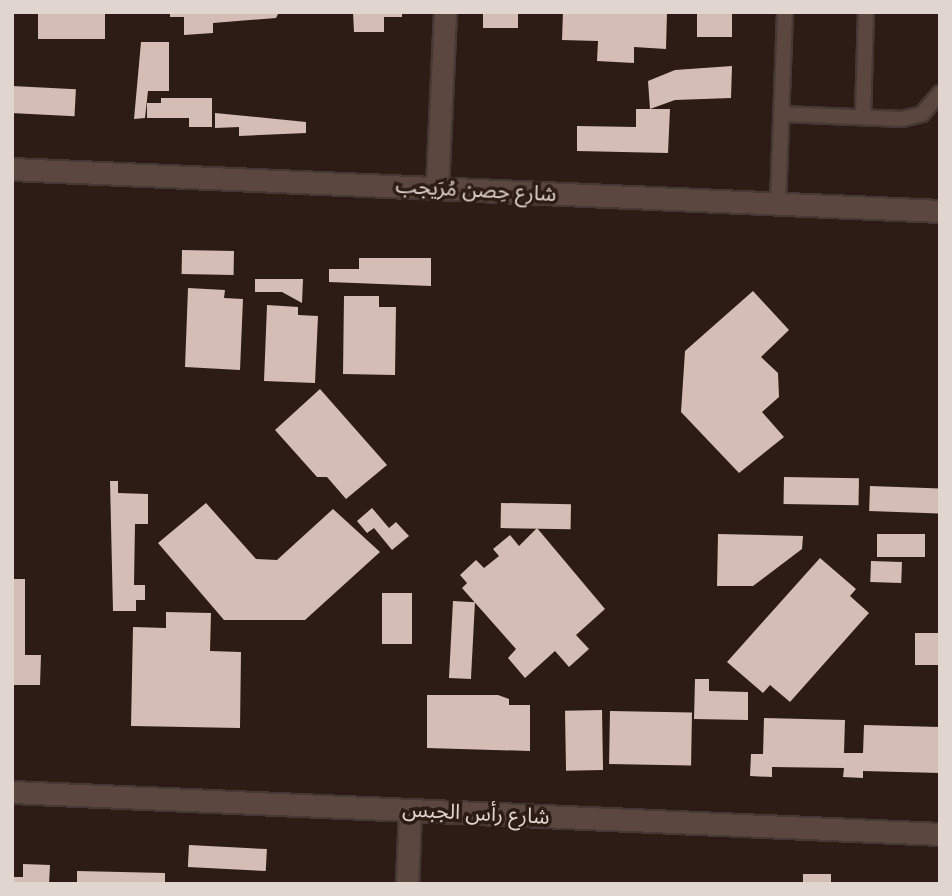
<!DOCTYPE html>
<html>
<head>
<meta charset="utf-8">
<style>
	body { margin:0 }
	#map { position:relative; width:952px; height:896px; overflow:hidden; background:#2d1c15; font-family:"DM Sans","Noto Sans Arabic",sans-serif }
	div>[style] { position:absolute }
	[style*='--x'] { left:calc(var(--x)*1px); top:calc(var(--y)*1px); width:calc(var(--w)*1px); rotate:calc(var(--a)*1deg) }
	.building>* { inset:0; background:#d4bdb4; transform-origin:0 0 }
	.roads { filter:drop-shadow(2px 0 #463834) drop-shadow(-2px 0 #463834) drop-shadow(0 2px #463834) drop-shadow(0 -2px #463834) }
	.lane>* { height:14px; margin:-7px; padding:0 7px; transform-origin:7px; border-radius:7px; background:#5b4740 }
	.street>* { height:21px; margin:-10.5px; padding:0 10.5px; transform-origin:10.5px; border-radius:10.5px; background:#5b4740 }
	span { translate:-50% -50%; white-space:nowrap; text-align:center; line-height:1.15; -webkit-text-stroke:7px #2d1c15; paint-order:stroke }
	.street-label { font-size:21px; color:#e1d5d0 }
	.frame { position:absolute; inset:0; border:14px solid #e1d5d0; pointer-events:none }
</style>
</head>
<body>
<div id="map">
	<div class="building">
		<i style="left:38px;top:12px;width:67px;height:27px"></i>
		<i style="clip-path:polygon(170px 12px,279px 12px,276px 18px,213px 23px,213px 33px,184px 35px,184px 17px,170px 17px)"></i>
		<i style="clip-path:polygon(353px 12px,402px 12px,402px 17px,384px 17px,384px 32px,354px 32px)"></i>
		<i style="left:483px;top:12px;width:35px;height:16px"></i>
		<i style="clip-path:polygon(563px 12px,667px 12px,666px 49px,634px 47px,634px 63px,597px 61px,598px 41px,562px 40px)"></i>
		<i style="left:697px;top:12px;width:35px;height:25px"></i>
		<i style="clip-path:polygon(141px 42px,169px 42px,169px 91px,148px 91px,145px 118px,134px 119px)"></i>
		<i style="clip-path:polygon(732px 66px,731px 98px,675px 100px,650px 109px,648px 81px,675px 70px)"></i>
		<i style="left:12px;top:86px;width:64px;height:27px;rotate:3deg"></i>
		<i style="clip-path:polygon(161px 98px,212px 98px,212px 127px,189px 127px,189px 118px,147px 118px,147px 103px,161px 103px)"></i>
		<i style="clip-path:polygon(636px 109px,670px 109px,668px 153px,577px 151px,577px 126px,636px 127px)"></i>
		<i style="clip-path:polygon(215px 113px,306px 122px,306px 133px,239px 136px,239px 127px,215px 128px)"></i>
		<i style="left:182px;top:250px;width:52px;height:24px;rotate:1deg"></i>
		<i style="clip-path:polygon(359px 258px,431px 258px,431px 286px,329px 282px,329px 269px,359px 269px)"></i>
		<i style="clip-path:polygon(255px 279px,303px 279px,302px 303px,282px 292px,255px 292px)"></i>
		<i style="clip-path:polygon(188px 288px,225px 290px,224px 298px,243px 299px,240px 370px,185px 367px)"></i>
		<i style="clip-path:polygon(753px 291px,789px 330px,761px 357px,778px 373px,779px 397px,762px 412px,784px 437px,739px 473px,681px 412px,685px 351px)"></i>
		<i style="clip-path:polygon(344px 296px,379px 296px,379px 307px,396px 307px,395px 375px,343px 374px)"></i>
		<i style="clip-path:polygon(267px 305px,298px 307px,298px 315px,318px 316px,315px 383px,264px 381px)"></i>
		<i style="clip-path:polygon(320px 389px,387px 465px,346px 499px,327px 477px,317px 477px,275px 430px)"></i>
		<i style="left:784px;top:477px;width:75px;height:27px;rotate:1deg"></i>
		<i style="clip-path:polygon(110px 481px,118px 481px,118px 493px,148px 494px,148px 524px,135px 524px,134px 585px,145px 585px,145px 600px,136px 600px,136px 611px,113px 611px)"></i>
		<i style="left:870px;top:486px;width:70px;height:25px;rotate:2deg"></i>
		<i style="clip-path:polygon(206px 503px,256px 559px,277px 560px,333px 509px,380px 552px,305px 620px,224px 620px,158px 543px)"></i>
		<i style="left:501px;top:503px;width:70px;height:25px;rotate:1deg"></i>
		<i style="clip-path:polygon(372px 508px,389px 528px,396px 522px,409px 536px,392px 550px,374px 528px,367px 533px,357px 521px)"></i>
		<i style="clip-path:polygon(537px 528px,605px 609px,576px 635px,589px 649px,569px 667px,555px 651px,525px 678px,508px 658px,516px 649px,462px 588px,467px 583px,460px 575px,476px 560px,484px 568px,499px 556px,493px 549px,510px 535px,519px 546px)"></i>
		<i style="clip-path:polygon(718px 534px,803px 536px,802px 549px,753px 586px,717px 586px)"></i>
		<i style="left:877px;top:534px;width:48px;height:23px"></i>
		<i style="clip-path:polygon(820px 558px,856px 589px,850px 596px,869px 613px,790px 702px,770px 685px,763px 693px,727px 662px)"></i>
		<i style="left:871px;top:561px;width:31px;height:21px;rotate:2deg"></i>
		<i style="clip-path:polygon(12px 579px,25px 579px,25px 655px,41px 655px,40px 685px,12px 685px)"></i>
		<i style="left:382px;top:593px;width:30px;height:51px"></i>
		<i style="left:453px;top:601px;width:22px;height:77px;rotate:3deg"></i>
		<i style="clip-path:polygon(166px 612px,211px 613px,210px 651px,241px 652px,240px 728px,131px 726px,133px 627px,166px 628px)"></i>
		<i style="left:940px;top:633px;width:32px;height:25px;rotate:90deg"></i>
		<i style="clip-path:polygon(695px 679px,709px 679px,709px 691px,748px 692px,748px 720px,694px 719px)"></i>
		<i style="clip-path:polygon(427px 695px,498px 695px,509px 699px,509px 705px,530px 705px,530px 751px,427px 748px)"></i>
		<i style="left:602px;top:710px;width:60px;height:37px;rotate:89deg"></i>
		<i style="left:610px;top:711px;width:82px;height:53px;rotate:1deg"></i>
		<i style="clip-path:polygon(764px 718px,845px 720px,844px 753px,863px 753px,864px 725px,940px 727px,940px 773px,863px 771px,863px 778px,843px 777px,844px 768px,772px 767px,772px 777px,750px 776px,751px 754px,763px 754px)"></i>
		<i style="left:189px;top:845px;width:78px;height:22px;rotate:3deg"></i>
		<i style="clip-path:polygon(23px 864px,50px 865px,49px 884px,12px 884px,12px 877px,23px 877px)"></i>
		<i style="clip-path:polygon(77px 871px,165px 873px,165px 884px,77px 884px)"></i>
		<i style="left:831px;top:874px;width:10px;height:28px;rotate:90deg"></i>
	</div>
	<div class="roads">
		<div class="lane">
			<i style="--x:781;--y:114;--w:121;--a:2.4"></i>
			<i style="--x:902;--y:119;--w:21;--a:-14"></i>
			<i style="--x:922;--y:114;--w:28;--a:-49"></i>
			<i style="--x:863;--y:117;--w:105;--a:-88.4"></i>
			<i style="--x:778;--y:203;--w:191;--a:-87.9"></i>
		</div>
		<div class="street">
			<i style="--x:12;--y:169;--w:929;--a:2.59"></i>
			<i style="--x:437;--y:188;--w:176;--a:-87.4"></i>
			<i style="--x:12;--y:792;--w:929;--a:2.59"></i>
			<i style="--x:407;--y:884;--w:74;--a:-87.7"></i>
		</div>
	</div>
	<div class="street-label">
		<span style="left:476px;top:190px;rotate:3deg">شارع حِصن مُرَيجب</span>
		<span style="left:476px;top:813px;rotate:3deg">شارع رأس الجبس</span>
	</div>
	<div class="frame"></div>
</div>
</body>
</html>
